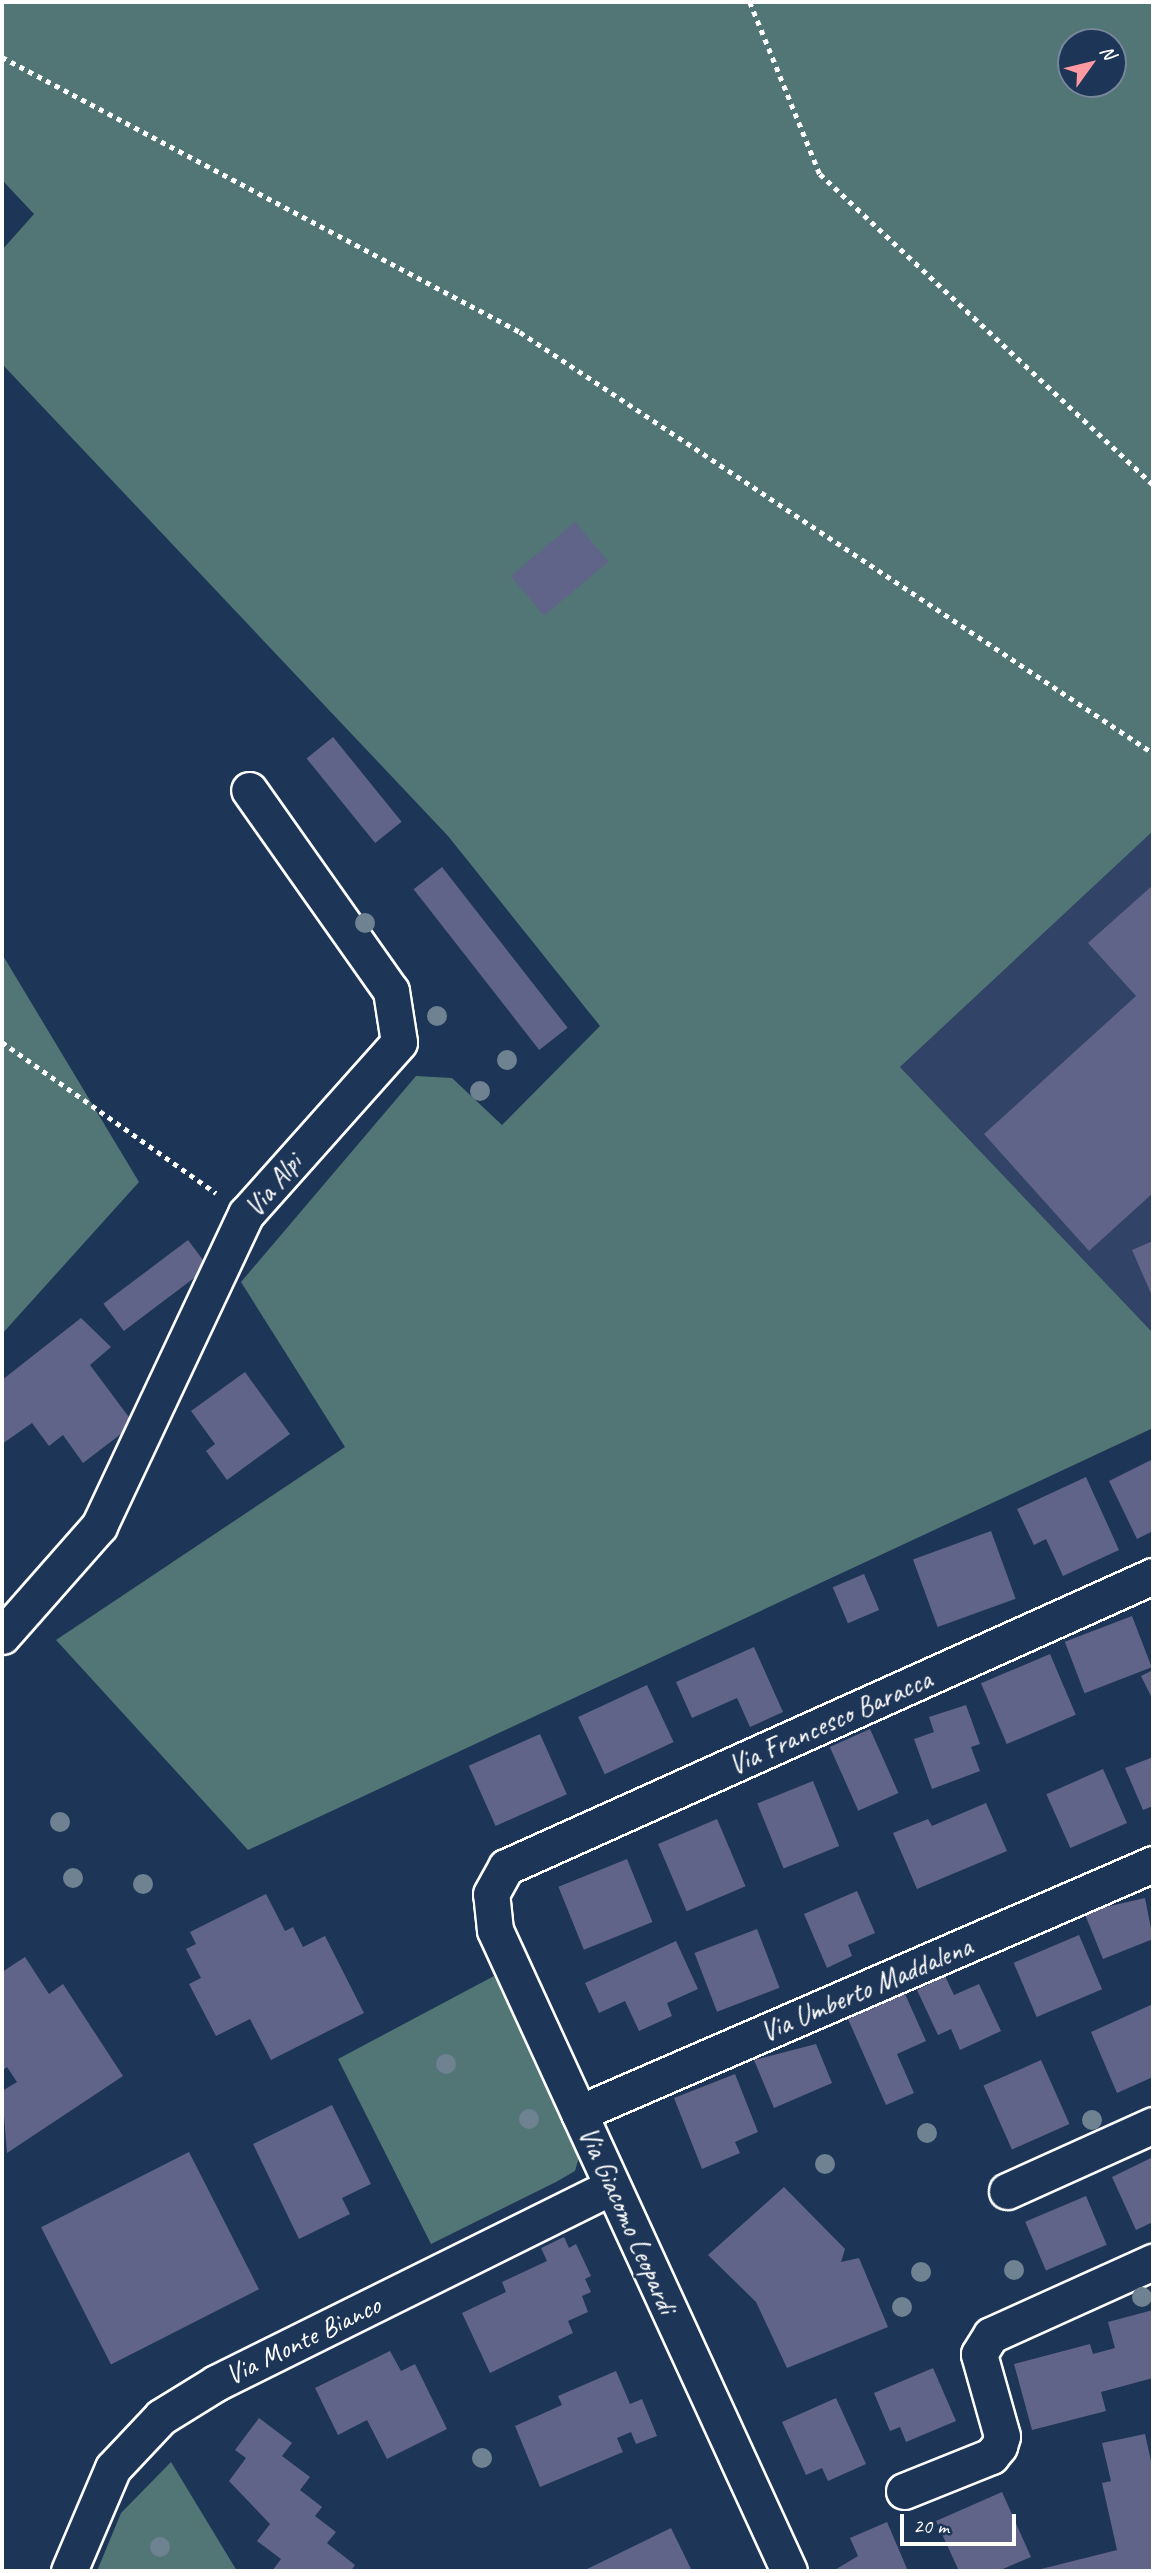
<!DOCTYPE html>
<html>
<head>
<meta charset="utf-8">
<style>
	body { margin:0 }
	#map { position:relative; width:1155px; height:2573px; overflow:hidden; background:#1d3557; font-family:Caveat,sans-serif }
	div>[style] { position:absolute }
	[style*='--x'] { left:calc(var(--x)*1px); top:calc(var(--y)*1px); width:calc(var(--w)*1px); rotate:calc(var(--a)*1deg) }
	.built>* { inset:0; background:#314366 }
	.green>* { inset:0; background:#527575 }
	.building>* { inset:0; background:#616489; transform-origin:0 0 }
	.path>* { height:4.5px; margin-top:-2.25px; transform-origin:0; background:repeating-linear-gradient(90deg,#fff 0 5px,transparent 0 10px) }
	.roads { filter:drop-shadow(2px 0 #fff) drop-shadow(-2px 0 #fff) drop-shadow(0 2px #fff) drop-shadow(0 -2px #fff) }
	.street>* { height:35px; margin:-17.5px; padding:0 17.5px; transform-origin:17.5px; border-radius:17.5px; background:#1d3557 }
	.trees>* { width:20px; height:20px; margin:-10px; border-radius:50%; background:#6e8291 }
	span { translate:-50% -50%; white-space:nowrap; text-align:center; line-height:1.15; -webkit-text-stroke:6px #1d3557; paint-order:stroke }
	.street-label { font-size:28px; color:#fff }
	.frame { position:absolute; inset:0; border:4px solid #fff; pointer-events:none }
	.north { position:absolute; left:1057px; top:28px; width:70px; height:70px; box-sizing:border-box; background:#1d3557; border:2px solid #77869a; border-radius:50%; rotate:56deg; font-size:19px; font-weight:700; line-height:28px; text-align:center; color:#fff }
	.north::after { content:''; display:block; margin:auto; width:24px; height:32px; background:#ff9aa2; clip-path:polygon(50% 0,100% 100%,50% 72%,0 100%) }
	.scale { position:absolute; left:900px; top:2514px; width:116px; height:32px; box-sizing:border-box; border:4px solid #fff; border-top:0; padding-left:9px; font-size:21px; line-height:24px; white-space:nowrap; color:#fff; -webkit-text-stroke:5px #1d3557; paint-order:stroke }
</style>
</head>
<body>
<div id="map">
	<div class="built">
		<i style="clip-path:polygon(1153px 831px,1153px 1333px,900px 1067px)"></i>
	</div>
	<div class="green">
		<i style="clip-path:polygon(evenodd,2px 2px,1153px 2px,1153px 831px,900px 1067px,1153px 1333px,1153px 1428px,248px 1850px,56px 1640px,345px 1447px,241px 1282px,416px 1076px,452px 1078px,502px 1125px,600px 1026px,448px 836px,2px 364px,2px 250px,34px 214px,2px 180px,2px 2px,1071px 42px,1113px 42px,1113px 84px,1071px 84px,1071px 42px)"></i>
		<i style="clip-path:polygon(2px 954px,139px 1182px,2px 1334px)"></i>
		<i style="clip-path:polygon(494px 1976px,580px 2154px,575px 2171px,556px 2182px,431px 2244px,338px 2059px)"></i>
		<i style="clip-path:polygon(171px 2462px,237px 2571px,97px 2571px,121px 2513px)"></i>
	</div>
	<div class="building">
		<i style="left:575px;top:522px;width:52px;height:84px;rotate:50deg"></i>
		<i style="left:333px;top:737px;width:109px;height:34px;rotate:51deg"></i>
		<i style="left:442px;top:867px;width:204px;height:36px;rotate:52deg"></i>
		<i style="clip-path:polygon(1153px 885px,1153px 1193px,1089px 1251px,984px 1134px,1136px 996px,1088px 943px)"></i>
		<i style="left:188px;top:1240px;width:34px;height:106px;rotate:53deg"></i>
		<i style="clip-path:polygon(1153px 1241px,1153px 1298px,1132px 1250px)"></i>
		<i style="clip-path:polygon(81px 1318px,111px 1347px,90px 1365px,134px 1424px,83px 1463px,63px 1435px,49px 1446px,32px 1423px,2px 1444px,2px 1380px)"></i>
		<i style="clip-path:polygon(245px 1372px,290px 1434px,227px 1480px,206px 1451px,215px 1444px,191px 1411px)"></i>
		<i style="clip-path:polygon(1153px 1459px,1153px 1531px,1137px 1539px,1109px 1481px)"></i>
		<i style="clip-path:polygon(1086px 1477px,1119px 1550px,1063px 1576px,1046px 1539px,1034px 1545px,1017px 1509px)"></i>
		<i style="left:991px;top:1531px;width:72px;height:83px;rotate:70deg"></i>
		<i style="left:864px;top:1574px;width:39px;height:34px;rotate:67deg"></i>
		<i style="left:1132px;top:1616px;width:55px;height:72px;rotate:69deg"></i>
		<i style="clip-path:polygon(754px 1647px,783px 1712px,750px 1727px,737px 1698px,692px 1718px,676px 1682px)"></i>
		<i style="left:1050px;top:1654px;width:66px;height:75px;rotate:67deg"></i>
		<i style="clip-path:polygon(1153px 1670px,1153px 1700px,1141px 1676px)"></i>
		<i style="left:647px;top:1685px;width:63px;height:76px;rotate:65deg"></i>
		<i style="clip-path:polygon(966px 1705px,980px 1744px,971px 1747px,980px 1771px,932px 1789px,914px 1739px,934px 1732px,929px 1717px)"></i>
		<i style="left:870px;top:1729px;width:70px;height:44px;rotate:66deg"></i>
		<i style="left:540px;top:1734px;width:66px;height:78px;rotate:66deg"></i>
		<i style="clip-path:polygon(1153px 1757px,1153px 1806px,1143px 1810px,1125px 1768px)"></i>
		<i style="left:1103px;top:1769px;width:59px;height:62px;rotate:66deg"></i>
		<i style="left:813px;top:1781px;width:70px;height:60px;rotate:68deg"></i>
		<i style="clip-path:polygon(986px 1803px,1007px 1851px,917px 1889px,893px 1833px,928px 1819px,932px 1826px)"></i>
		<i style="left:717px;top:1819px;width:73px;height:64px;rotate:67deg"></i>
		<i style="left:627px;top:1859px;width:68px;height:74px;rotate:68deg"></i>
		<i style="clip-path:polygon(857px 1891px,875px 1933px,848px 1945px,852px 1956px,827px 1968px,804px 1914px)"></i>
		<i style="clip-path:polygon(266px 1894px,285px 1931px,293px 1927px,303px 1947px,325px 1936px,364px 2013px,271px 2060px,250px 2019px,216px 2036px,189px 1984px,201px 1978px,186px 1949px,196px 1944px,190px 1932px)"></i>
		<i style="clip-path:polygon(1145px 1898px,1153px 1939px,1103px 1959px,1084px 1912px)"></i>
		<i style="left:757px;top:1929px;width:63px;height:67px;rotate:69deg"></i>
		<i style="left:1079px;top:1935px;width:59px;height:71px;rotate:67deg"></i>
		<i style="clip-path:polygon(676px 1941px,698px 1989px,667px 2003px,672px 2016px,639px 2031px,625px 2001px,599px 2013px,585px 1983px)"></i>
		<i style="clip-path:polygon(25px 1957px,49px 1994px,63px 1984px,123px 2076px,7px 2153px,2px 2091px,17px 2082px,7px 2067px,2px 2071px,2px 1972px)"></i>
		<i style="clip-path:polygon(945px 1976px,954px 1995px,979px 1984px,1001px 2031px,960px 2050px,951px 2029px,938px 2035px,917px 1990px)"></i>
		<i style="clip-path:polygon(905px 1994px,926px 2041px,897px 2054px,914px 2093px,886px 2105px,848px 2019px)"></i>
		<i style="clip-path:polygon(1153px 2004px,1153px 2077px,1117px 2093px,1091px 2032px)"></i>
		<i style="clip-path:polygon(816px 2044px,832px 2083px,774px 2108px,754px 2060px)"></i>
		<i style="left:1041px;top:2060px;width:70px;height:63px;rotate:66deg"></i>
		<i style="clip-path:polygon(735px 2074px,758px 2132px,735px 2142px,740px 2153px,702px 2169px,674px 2098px)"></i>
		<i style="clip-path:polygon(332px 2105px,371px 2184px,342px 2198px,350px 2214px,299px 2239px,253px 2144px)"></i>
		<i style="left:189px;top:2152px;width:154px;height:166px;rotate:63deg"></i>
		<i style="clip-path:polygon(1153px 2157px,1153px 2222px,1136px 2230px,1112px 2177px)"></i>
		<i style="clip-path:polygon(784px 2187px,845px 2249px,841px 2262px,859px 2258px,888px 2327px,787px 2368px,756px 2302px,708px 2255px)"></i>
		<i style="left:1086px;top:2196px;width:53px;height:66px;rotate:67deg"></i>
		<i style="clip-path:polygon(564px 2237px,569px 2248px,576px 2244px,591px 2276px,585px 2279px,591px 2292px,582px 2296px,588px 2312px,568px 2321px,573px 2333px,490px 2373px,462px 2313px,506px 2292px,502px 2282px,547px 2261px,541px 2248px)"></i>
		<i style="clip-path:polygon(1153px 2310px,1153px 2378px,1101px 2392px,1106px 2411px,1032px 2430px,1014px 2364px,1090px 2344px,1093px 2354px,1115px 2348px,1108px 2322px)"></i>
		<i style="clip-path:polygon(390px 2351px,401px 2371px,415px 2364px,447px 2429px,387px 2459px,367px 2420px,338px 2435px,315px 2388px)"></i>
		<i style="clip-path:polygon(933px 2368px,956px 2421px,906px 2442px,900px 2427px,890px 2431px,874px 2393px)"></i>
		<i style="clip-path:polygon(616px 2371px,630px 2404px,642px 2399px,657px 2436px,636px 2444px,631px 2432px,617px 2438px,623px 2452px,540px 2487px,515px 2426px,562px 2405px,558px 2396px)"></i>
		<i style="clip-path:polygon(836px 2398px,866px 2464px,828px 2481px,822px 2468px,806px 2475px,782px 2422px)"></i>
		<i style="clip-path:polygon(259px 2418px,292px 2443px,282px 2456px,310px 2477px,300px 2490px,322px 2507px,315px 2516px,336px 2532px,327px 2543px,355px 2565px,351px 2571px,272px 2571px,281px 2559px,257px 2541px,270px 2524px,229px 2481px,246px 2458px,235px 2450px)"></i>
		<i style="clip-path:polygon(1145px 2434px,1153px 2470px,1153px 2571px,1033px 2571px,1117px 2550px,1102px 2483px,1111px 2481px,1102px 2443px)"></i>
		<i style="clip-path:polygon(1002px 2492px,1031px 2557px,998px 2571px,959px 2571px,936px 2521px)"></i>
		<i style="clip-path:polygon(887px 2522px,908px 2571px,833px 2571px,858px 2556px,850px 2538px)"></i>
		<i style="clip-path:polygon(671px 2528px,692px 2571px,583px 2571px)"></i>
	</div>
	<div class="path">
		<i style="--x:750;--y:2;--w:186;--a:67.9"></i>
		<i style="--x:820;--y:174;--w:456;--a:43"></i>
		<i style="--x:2;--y:57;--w:586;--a:27.96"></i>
		<i style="--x:520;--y:332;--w:760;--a:33.63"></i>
		<i style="--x:2;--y:1042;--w:262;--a:35.2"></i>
	</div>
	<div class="roads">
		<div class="street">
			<i style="--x:2;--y:1636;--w:147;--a:-48.6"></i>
			<i style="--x:99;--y:1526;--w:345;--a:-64.8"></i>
			<i style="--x:246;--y:1214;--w:230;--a:-48.3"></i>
			<i style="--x:399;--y:1042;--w:52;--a:-98.9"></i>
			<i style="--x:391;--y:991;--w:246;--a:-125.2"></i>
			<i style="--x:579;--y:2113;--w:626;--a:-23.45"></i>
			<i style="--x:1007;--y:2191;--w:160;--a:-24.3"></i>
			<i style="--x:904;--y:2491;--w:94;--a:-21.9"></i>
			<i style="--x:991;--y:2456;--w:13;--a:-51"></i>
			<i style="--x:999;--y:2446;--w:10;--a:-73"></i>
			<i style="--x:1002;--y:2436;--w:85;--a:-105.7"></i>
			<i style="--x:979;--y:2354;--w:22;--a:-58"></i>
			<i style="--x:991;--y:2335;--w:178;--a:-24.3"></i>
			<i style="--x:69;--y:2571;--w:112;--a:-66.9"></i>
			<i style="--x:113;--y:2468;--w:70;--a:-46.7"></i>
			<i style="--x:161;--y:2417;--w:65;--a:-31.7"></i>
			<i style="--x:216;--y:2383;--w:441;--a:-26.4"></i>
			<i style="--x:789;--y:2571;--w:705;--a:-114.64"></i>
			<i style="--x:495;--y:1930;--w:36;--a:-96"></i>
			<i style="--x:491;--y:1894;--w:31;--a:-61"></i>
			<i style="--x:506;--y:1867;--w:709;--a:-24.22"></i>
		</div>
	</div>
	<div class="trees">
		<i style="left:365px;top:923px"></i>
		<i style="left:437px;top:1016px"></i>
		<i style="left:507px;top:1060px"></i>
		<i style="left:480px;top:1091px"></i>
		<i style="left:60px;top:1822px"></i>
		<i style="left:73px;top:1878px"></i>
		<i style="left:143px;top:1884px"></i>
		<i style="left:446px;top:2064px"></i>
		<i style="left:529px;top:2119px"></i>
		<i style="left:1092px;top:2120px"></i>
		<i style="left:927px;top:2133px"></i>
		<i style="left:825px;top:2164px"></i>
		<i style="left:1014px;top:2270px"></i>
		<i style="left:921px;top:2272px"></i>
		<i style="left:1142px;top:2297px"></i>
		<i style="left:902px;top:2307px"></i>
		<i style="left:482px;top:2458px"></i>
		<i style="left:160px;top:2547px"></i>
	</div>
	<div class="street-label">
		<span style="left:273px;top:1185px;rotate:-50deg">Via Alpi</span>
		<span style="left:830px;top:1722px;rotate:-24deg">Via Francesco Baracca</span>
		<span style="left:866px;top:1989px;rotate:-23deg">Via Umberto Maddalena</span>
		<span style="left:628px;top:2220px;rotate:66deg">Via Giacomo Leopardi</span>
		<span style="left:303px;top:2340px;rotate:-26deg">Via Monte Bianco</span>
	</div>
	<div class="frame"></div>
	<div class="north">N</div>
	<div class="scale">20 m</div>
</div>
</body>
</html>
